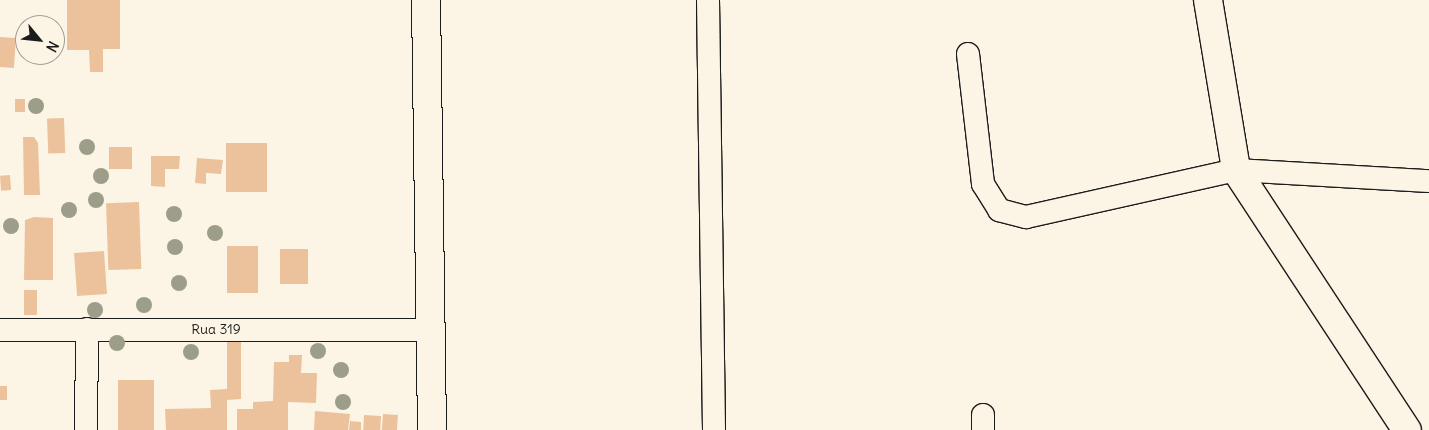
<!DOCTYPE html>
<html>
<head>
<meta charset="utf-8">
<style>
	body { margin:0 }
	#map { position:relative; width:1429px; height:430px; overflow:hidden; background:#fcf5e5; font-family:Delius,sans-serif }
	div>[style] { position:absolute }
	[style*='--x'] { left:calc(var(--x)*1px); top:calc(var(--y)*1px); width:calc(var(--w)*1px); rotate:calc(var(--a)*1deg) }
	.building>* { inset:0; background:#ecc29c; transform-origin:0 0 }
	.roads { filter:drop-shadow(1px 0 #1c1c1c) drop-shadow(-1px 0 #1c1c1c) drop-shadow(0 1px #1c1c1c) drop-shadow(0 -1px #1c1c1c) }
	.street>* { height:22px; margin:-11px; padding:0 11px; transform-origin:11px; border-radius:11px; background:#fcf5e5 }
	.secondary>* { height:28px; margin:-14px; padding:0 14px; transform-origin:14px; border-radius:14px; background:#fcf5e5 }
	.trees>* { width:16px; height:16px; margin:-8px; border-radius:50%; background:#9c9e8a }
	span { translate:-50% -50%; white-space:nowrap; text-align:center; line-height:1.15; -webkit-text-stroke:5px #fcf5e5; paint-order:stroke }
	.street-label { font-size:14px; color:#1c1c1c }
	.north { position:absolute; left:15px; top:15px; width:50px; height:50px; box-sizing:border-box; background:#fcf5e5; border:1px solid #a29e95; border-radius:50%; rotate:118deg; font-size:14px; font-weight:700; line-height:20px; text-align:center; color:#1c1c1c }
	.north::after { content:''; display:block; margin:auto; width:18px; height:22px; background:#1c1c1c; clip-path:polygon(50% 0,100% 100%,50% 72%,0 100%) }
</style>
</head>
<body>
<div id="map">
	<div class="building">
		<i style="clip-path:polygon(67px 0,120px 0,120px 49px,103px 49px,103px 72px,90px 72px,89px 50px,67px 50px)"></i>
		<i style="left:0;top:37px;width:16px;height:30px;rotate:4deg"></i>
		<i style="left:15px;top:99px;width:10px;height:13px"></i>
		<i style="left:64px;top:118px;width:35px;height:17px;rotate:88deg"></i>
		<i style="clip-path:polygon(23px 137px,34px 137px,38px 143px,40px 195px,24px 195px)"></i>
		<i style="left:267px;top:143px;width:49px;height:41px;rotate:90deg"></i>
		<i style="left:109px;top:147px;width:23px;height:22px"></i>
		<i style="clip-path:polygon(151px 156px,180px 156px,179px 169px,165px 169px,165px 187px,151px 186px)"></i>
		<i style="clip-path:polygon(197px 158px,223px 160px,221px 174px,206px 173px,206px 184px,195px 183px)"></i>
		<i style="left:10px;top:175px;width:15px;height:10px;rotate:86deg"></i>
		<i style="left:139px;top:202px;width:67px;height:33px;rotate:88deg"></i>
		<i style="clip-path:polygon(34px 217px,53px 218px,53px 280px,24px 280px,25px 220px)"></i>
		<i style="left:227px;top:246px;width:31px;height:47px"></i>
		<i style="left:280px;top:249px;width:28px;height:35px"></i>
		<i style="left:104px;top:251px;width:43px;height:30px;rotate:86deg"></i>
		<i style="left:24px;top:290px;width:13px;height:25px"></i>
		<i style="clip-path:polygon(227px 340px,241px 340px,241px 399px,227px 400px,227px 430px,166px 430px,165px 409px,211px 408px,210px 390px,227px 389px)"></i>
		<i style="clip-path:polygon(289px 355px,302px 355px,301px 373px,317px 373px,316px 403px,288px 402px,288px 430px,237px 430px,237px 409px,253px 409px,253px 402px,273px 401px,274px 362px,289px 362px)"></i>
		<i style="left:154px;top:380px;width:50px;height:36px;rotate:90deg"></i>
		<i style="left:0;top:386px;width:7px;height:14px"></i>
		<i style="clip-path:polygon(315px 411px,350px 414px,348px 430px,314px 430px)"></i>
		<i style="left:383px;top:414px;width:15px;height:16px;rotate:4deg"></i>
		<i style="left:364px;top:415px;width:17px;height:15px;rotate:3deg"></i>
		<i style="clip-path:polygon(350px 421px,361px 422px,361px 430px,349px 430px)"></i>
	</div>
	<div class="roads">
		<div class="street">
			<i style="--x:708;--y:0;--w:430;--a:89.2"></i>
			<i style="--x:968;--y:54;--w:131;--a:83.4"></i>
			<i style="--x:983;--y:184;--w:31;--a:58"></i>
			<i style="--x:999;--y:210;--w:28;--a:15"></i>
			<i style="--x:1026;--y:217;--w:215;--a:-12.6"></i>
			<i style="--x:1236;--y:170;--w:193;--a:3.3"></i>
			<i style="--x:0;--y:330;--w:432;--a:0"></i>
			<i style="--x:983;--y:415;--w:15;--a:90"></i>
			<i style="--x:86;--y:430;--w:101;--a:-89.4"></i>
		</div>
		<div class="secondary">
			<i style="--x:426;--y:0;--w:430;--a:89.2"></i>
			<i style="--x:1208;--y:0;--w:172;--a:80.6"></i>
			<i style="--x:1236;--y:170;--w:311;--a:56.7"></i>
		</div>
	</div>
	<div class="trees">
		<i style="left:36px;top:106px"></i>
		<i style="left:87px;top:147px"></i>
		<i style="left:101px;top:176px"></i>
		<i style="left:96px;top:200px"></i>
		<i style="left:69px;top:210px"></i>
		<i style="left:174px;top:214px"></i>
		<i style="left:11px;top:226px"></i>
		<i style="left:215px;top:233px"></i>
		<i style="left:175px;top:247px"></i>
		<i style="left:179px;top:283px"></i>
		<i style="left:144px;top:305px"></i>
		<i style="left:95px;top:310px"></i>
		<i style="left:117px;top:343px"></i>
		<i style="left:318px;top:351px"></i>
		<i style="left:191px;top:352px"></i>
		<i style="left:341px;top:370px"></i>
		<i style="left:343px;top:402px"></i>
	</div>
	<div class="street-label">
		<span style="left:216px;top:329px">Rua 319</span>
	</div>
	<div class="north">N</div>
</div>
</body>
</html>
